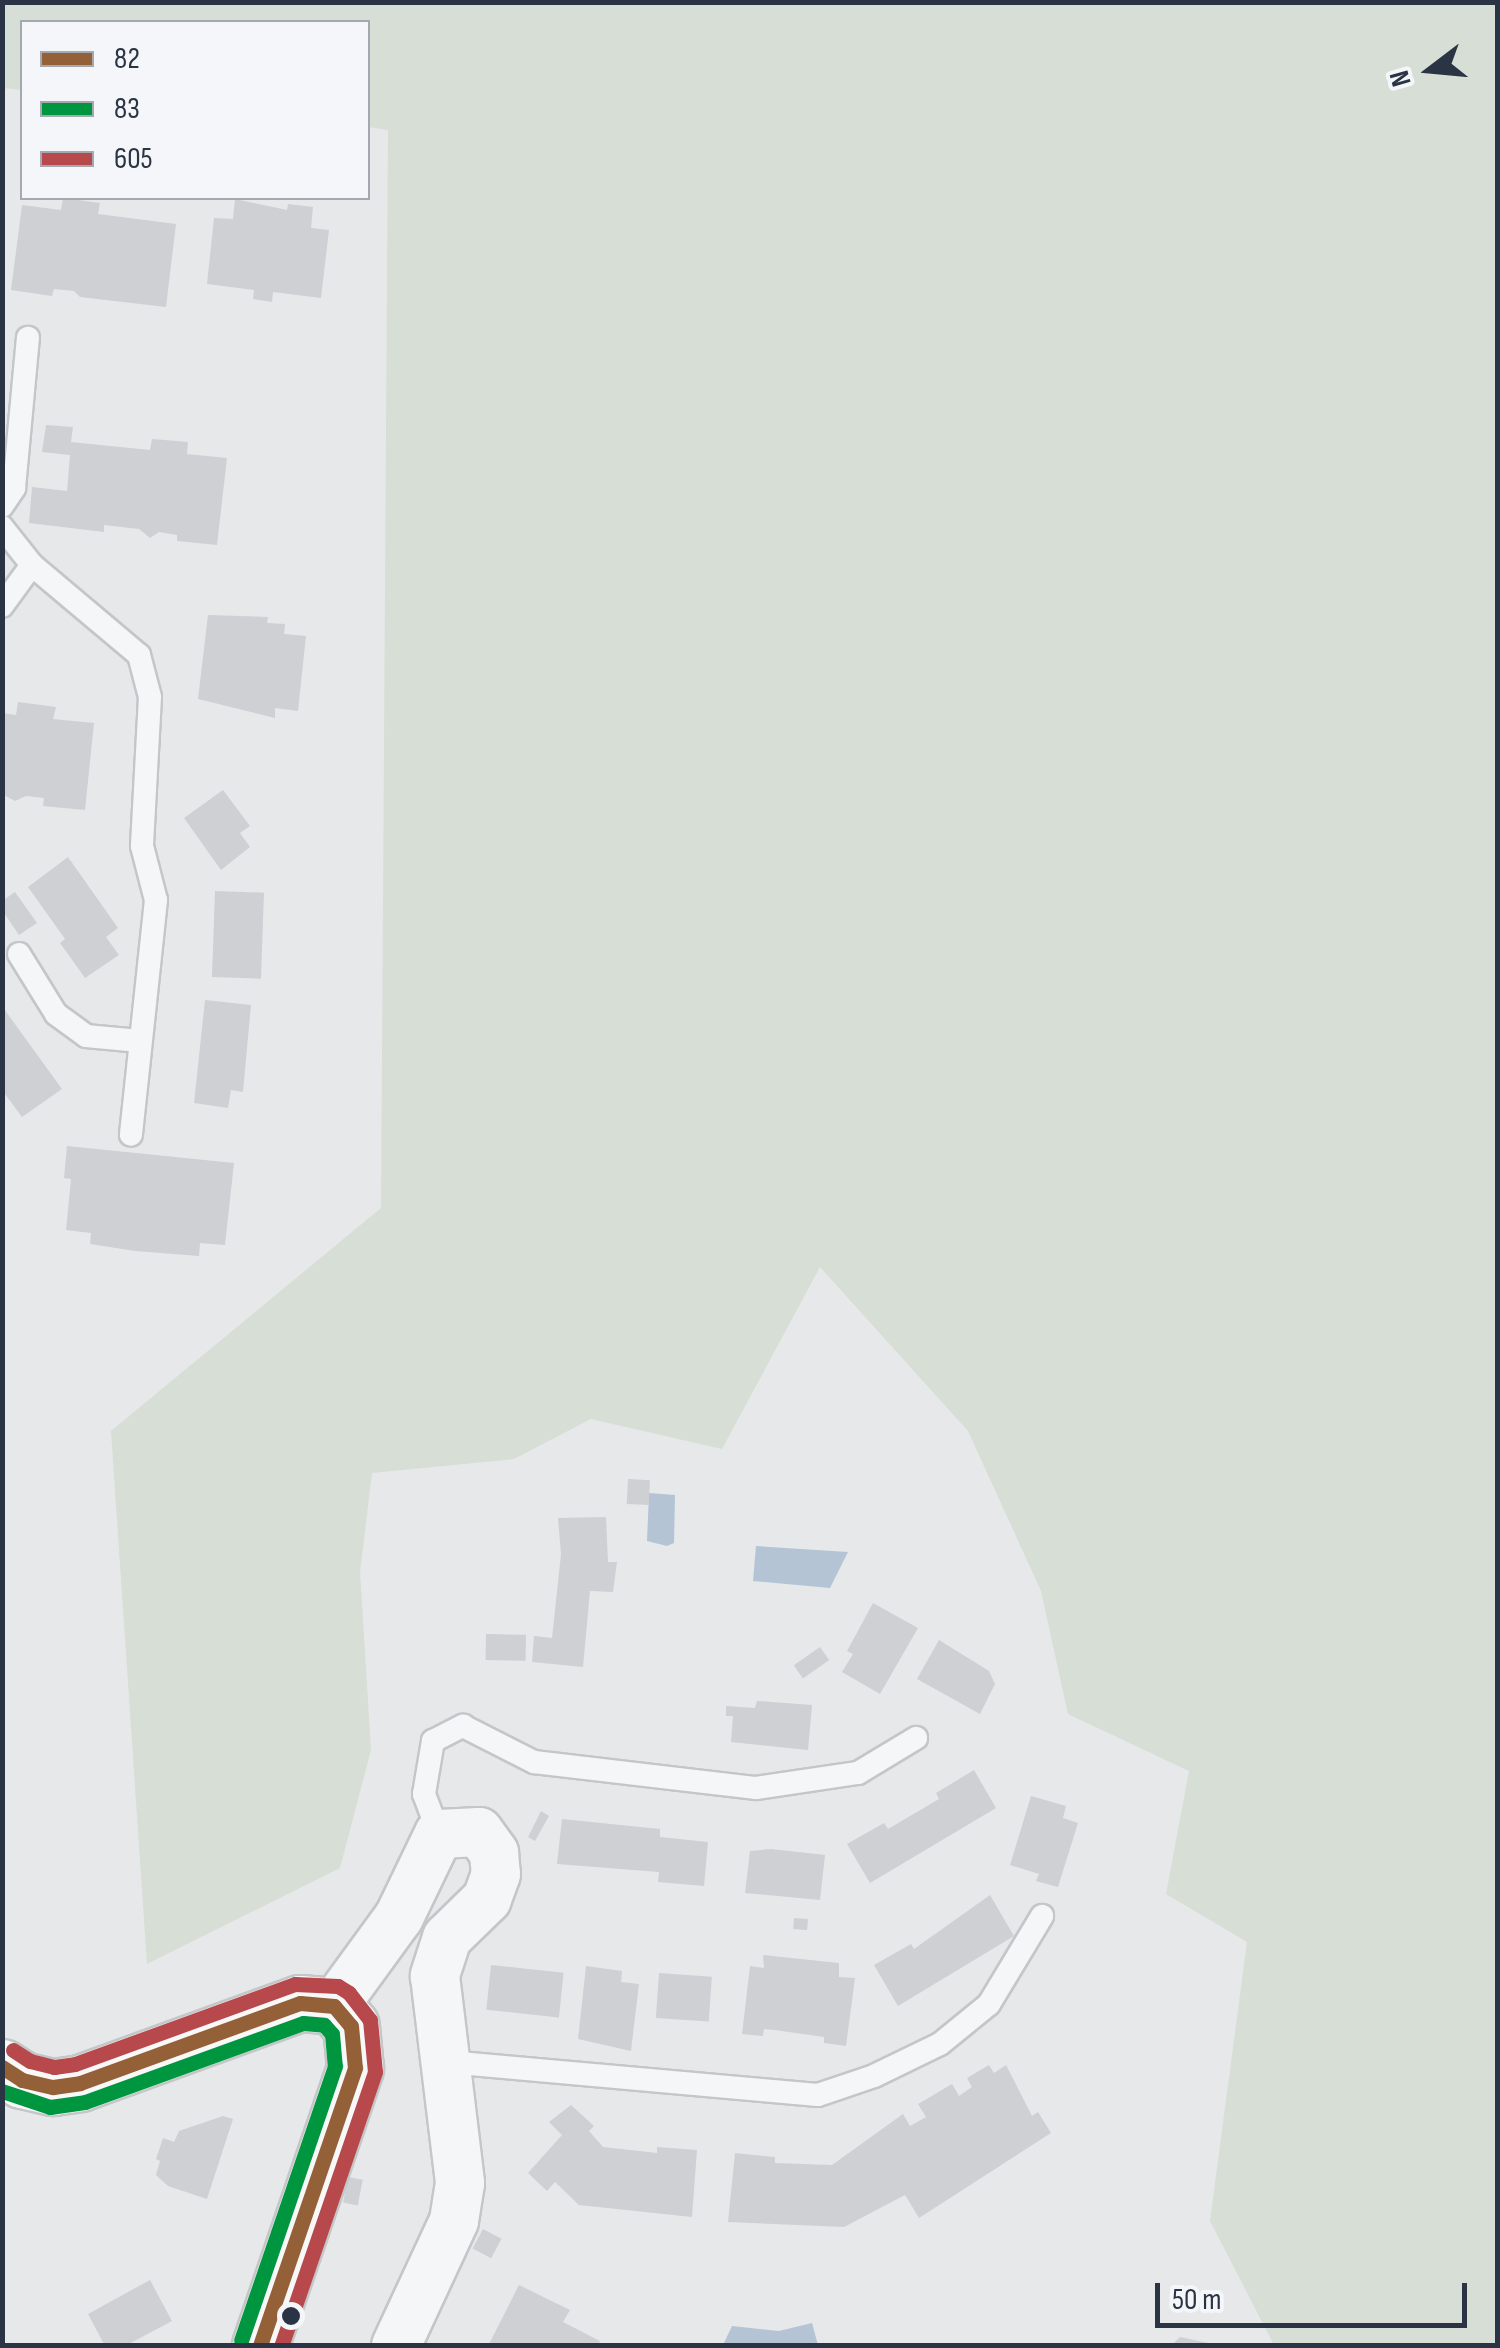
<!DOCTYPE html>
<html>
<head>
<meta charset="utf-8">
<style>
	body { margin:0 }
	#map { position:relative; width:1500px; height:2348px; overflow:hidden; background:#e6e8ea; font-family:"Sofia Sans Condensed",sans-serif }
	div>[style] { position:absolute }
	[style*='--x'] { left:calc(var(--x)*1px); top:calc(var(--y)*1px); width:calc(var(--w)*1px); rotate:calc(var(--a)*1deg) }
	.green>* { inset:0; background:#d6ded6 }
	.water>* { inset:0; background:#b4c4d5 }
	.building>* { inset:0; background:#ced0d3; transform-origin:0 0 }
	.roads { filter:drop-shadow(2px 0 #c4c6c8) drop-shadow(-2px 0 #c4c6c8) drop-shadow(0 2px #c4c6c8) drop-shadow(0 -2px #c4c6c8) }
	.lane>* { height:22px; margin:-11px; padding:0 11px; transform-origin:11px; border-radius:11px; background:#f5f6f7 }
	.street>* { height:48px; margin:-24px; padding:0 24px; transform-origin:24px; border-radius:24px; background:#f5f6f7 }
	.secondary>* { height:55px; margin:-27.5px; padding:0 27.5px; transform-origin:27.5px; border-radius:27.5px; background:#f8f8f8 }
	.bus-1>* { height:15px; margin:-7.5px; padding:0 7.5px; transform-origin:7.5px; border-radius:7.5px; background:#936037 }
	.bus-2>* { height:15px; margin:-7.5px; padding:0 7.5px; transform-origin:7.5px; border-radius:7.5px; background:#009640 }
	.bus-3>* { height:15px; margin:-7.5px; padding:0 7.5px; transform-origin:7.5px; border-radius:7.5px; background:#b7484b }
	.dots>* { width:28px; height:28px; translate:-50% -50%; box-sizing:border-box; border:5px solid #f4f6f9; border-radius:50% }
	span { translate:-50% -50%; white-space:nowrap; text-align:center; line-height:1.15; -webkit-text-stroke:10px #f4f6f9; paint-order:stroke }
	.frame { position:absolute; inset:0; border:5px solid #2b3445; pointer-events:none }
	.legend { position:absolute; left:20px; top:20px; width:350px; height:180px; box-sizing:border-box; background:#f4f6f9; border:2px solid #a4a8b1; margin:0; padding:12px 18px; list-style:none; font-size:30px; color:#2b3445 }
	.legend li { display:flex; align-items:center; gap:20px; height:50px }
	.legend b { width:50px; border:2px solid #a4a8b1 }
	.north { position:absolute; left:1380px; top:20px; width:100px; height:100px; -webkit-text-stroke:8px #f4f6f9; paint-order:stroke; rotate:254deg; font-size:28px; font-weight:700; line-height:40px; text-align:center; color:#2b3445 }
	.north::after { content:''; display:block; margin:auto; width:35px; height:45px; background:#2b3445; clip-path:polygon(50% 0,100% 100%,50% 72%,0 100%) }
	.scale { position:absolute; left:1155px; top:2283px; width:312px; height:45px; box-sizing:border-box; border:5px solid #2b3445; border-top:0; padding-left:12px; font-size:30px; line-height:35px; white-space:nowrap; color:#2b3445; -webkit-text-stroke:8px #f4f6f9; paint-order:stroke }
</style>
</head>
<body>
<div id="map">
	<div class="green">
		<i style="clip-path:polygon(3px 2px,1497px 3px,1497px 2345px,1274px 2345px,1210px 2221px,1247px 1942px,1166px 1894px,1189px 1771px,1068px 1714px,1041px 1591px,968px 1431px,820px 1267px,722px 1449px,591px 1419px,514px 1459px,372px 1473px,360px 1572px,371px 1750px,340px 1868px,147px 1964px,111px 1431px,381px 1208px,388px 130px,368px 127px,368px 22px,22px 22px,22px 90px,3px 88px)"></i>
	</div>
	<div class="water">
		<i style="clip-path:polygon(649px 1493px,675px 1495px,674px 1543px,667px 1546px,647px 1541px)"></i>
		<i style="clip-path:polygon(756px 1546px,848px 1552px,830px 1588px,753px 1581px)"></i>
		<i style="clip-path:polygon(812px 2323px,818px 2345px,723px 2345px,732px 2326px,779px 2331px)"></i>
	</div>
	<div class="building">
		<i style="clip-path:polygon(63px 198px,100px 203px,98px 214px,176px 224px,166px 307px,80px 297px,74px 291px,54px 289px,52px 296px,11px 290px,22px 205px,61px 210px)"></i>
		<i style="clip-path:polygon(235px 199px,287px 210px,288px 204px,313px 207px,311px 228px,329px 230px,321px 298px,273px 292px,272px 302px,253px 299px,254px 290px,207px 284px,214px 218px,233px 219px)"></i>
		<i style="clip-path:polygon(46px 425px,73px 427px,71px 442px,150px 450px,152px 439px,188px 442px,187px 454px,227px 458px,217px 545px,177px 541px,177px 535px,159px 532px,150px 538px,139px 529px,104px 525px,104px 532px,29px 523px,32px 487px,67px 491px,70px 455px,42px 452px)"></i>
		<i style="clip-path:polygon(208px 615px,268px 617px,267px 623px,285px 624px,284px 634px,306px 636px,298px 711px,275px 708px,275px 718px,198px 699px)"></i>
		<i style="clip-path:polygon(18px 702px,56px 707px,53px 719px,94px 723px,85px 810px,43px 806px,44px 798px,26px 796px,15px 801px,2px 794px,2px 713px,16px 715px)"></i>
		<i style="clip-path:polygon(223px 790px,250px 826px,240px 833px,250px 847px,221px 870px,184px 818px)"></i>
		<i style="clip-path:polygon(68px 857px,118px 928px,106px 937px,119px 955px,85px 978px,60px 943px,65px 939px,28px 887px)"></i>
		<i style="left:215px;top:891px;width:49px;height:86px;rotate:2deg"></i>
		<i style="clip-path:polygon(15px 892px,37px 923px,19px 935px,2px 910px,2px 901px)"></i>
		<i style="clip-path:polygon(205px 1000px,251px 1005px,243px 1092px,231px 1090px,228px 1108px,194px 1103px)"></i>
		<i style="clip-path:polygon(2px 1006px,62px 1089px,22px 1117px,2px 1090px)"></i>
		<i style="clip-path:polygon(67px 1146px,234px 1163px,225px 1245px,200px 1243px,199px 1256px,135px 1251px,90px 1244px,91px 1233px,66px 1230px,71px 1179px,64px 1178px)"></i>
		<i style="left:628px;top:1479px;width:22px;height:25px;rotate:3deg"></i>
		<i style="clip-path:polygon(606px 1517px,608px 1562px,617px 1562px,613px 1592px,590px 1591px,583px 1667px,532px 1662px,534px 1636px,552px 1638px,561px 1554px,558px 1518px)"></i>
		<i style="clip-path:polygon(873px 1603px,918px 1628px,880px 1694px,842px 1672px,853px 1654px,847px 1651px)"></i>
		<i style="left:486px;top:1634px;width:40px;height:26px;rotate:1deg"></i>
		<i style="clip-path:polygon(939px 1640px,989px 1671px,995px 1684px,980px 1714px,917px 1679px)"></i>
		<i style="left:820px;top:1647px;width:16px;height:32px;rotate:55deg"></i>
		<i style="clip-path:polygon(757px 1701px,812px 1705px,808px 1750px,731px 1742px,733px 1716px,726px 1716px,726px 1706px,755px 1708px)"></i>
		<i style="clip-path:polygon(974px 1770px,996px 1808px,870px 1883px,847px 1844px,884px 1823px,888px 1829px,939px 1799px,936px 1793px)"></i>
		<i style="clip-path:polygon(1031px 1796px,1066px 1806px,1063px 1818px,1078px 1823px,1058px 1887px,1036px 1881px,1039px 1874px,1010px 1865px)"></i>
		<i style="clip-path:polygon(541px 1811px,549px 1816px,535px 1841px,528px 1837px)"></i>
		<i style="clip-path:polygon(562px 1819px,660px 1829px,660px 1837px,708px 1842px,704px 1886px,658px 1882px,659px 1872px,557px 1864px)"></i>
		<i style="clip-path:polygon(771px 1849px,825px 1855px,820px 1900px,745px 1893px,750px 1851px)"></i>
		<i style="clip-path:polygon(990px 1895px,1014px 1936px,898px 2006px,874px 1965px,911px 1944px,914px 1949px)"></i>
		<i style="left:794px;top:1918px;width:14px;height:11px;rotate:4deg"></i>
		<i style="clip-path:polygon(763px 1955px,839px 1963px,839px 1977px,855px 1978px,846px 2046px,824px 2043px,824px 2037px,775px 2030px,764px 2029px,763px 2036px,742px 2034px,750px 1966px,764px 1968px)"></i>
		<i style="left:491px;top:1965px;width:73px;height:45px;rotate:6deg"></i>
		<i style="clip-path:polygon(586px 1966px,622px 1971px,621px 1982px,639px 1984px,631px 2051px,578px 2039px)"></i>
		<i style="left:659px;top:1973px;width:53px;height:45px;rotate:4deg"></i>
		<i style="clip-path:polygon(989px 2065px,994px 2073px,1006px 2065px,1032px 2116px,1038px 2112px,1051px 2133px,919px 2218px,905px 2195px,844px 2227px,728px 2222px,735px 2153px,775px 2157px,775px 2163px,832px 2165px,903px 2114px,910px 2126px,926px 2117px,918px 2104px,952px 2084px,959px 2096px,972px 2087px,967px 2078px)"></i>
		<i style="clip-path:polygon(571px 2105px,594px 2126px,589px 2131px,603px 2147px,657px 2153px,657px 2147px,697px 2150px,692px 2217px,579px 2205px,555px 2182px,547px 2191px,528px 2173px,562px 2135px,549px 2122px)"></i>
		<i style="clip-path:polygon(223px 2116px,233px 2119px,207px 2199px,168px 2186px,156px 2175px,160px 2161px,156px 2159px,163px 2138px,174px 2142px,179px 2131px)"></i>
		<i style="left:348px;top:2177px;width:15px;height:26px;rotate:11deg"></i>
		<i style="left:483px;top:2229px;width:21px;height:22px;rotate:28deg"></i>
		<i style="clip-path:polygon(150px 2280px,172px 2321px,125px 2346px,105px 2346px,88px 2314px)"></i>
		<i style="clip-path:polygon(519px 2285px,570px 2310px,563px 2322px,600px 2341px,598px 2346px,488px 2346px)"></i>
		<i style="clip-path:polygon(1180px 2337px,1213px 2344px,1213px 2346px,1171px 2346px)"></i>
	</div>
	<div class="roads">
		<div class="lane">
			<i style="--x:2;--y:506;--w:22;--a:-56"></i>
			<i style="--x:14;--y:488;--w:151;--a:-84.7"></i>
			<i style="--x:2;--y:527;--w:48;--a:51.7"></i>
			<i style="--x:32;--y:565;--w:140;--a:40.1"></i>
			<i style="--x:139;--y:655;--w:43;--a:75.3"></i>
			<i style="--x:150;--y:697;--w:149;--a:93.1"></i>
			<i style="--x:142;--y:846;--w:56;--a:75.5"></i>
			<i style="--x:156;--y:900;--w:236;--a:96.1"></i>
			<i style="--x:2;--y:606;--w:51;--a:-53.8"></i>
			<i style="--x:19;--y:954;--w:70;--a:58.3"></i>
			<i style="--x:56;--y:1014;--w:37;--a:36"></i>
			<i style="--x:86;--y:1036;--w:54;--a:5.3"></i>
			<i style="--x:439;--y:1834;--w:43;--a:-110.6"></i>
			<i style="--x:424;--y:1794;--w:54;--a:-80.4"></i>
			<i style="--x:433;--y:1741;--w:34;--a:-27"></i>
			<i style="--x:463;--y:1726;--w:80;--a:26.9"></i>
			<i style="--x:534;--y:1762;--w:224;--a:6.7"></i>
			<i style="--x:756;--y:1788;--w:103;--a:-8.4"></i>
			<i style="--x:858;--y:1773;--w:68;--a:-31.1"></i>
			<i style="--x:448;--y:2062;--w:371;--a:5.1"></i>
			<i style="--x:818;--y:2095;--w:59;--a:-18.7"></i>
			<i style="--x:874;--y:2076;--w:73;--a:-25.9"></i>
			<i style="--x:940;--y:2044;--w:63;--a:-39.2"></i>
			<i style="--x:989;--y:2004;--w:103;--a:-58.9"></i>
		</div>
		<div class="street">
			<i style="--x:334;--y:2006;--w:110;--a:-53.9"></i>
			<i style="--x:399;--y:1917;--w:92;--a:-64.3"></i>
			<i style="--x:439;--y:1834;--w:40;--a:-2.9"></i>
			<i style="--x:479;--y:1832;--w:26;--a:54"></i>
			<i style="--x:494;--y:1853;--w:21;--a:85"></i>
			<i style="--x:496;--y:1874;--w:27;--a:110"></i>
			<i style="--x:487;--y:1899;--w:56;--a:135.7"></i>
			<i style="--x:447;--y:1938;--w:40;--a:108"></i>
			<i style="--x:435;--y:1976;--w:209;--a:83.1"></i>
			<i style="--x:460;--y:2183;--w:38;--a:99"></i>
			<i style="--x:454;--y:2221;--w:138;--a:114.9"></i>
		</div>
		<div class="secondary">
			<i style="--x:2;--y:2067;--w:24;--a:33"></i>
			<i style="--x:22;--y:2080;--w:32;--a:13"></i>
			<i style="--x:53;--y:2087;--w:27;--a:-8"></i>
			<i style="--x:80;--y:2083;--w:234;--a:-20"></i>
			<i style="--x:300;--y:2003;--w:34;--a:5"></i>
			<i style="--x:334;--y:2006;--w:26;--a:50"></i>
			<i style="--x:351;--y:2026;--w:42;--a:84.6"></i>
			<i style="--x:355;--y:2068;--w:294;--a:108.9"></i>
		</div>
	</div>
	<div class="bus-1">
		<i style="--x:2;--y:2067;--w:24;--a:33"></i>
		<i style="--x:22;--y:2080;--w:32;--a:13"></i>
		<i style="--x:53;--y:2087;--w:27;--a:-8"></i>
		<i style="--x:80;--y:2083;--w:234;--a:-20"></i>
		<i style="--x:300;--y:2003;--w:34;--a:5"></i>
		<i style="--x:334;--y:2006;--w:26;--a:50"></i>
		<i style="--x:351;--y:2026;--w:42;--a:84.6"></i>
		<i style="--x:355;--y:2068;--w:294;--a:108.9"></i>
	</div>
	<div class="bus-2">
		<i style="--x:2;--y:2091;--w:51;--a:18.4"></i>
		<i style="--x:50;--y:2107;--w:35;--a:-8"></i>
		<i style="--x:85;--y:2102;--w:232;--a:-19.9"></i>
		<i style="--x:303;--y:2023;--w:21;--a:5"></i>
		<i style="--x:324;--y:2025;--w:12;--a:48"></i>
		<i style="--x:332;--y:2034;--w:32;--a:85"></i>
		<i style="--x:335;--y:2066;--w:290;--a:108.9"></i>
	</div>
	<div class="bus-3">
		<i style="--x:13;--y:2050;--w:20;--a:33"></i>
		<i style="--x:30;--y:2061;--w:25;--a:14"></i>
		<i style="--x:54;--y:2067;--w:21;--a:-8"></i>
		<i style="--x:75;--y:2064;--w:234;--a:-20"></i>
		<i style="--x:295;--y:1984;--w:43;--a:2.7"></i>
		<i style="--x:338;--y:1986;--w:13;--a:32"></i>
		<i style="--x:349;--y:1993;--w:34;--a:52"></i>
		<i style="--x:370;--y:2020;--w:52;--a:84.5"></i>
		<i style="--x:375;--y:2072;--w:290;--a:108.9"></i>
	</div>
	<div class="dots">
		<i style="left:291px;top:2316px;background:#2b3445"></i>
	</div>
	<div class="frame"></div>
	<ul class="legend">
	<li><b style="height:12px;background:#936037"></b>82</li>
	<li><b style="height:12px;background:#009640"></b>83</li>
	<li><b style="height:12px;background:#b7484b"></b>605</li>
	</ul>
	<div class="north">N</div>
	<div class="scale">50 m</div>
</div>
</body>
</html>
